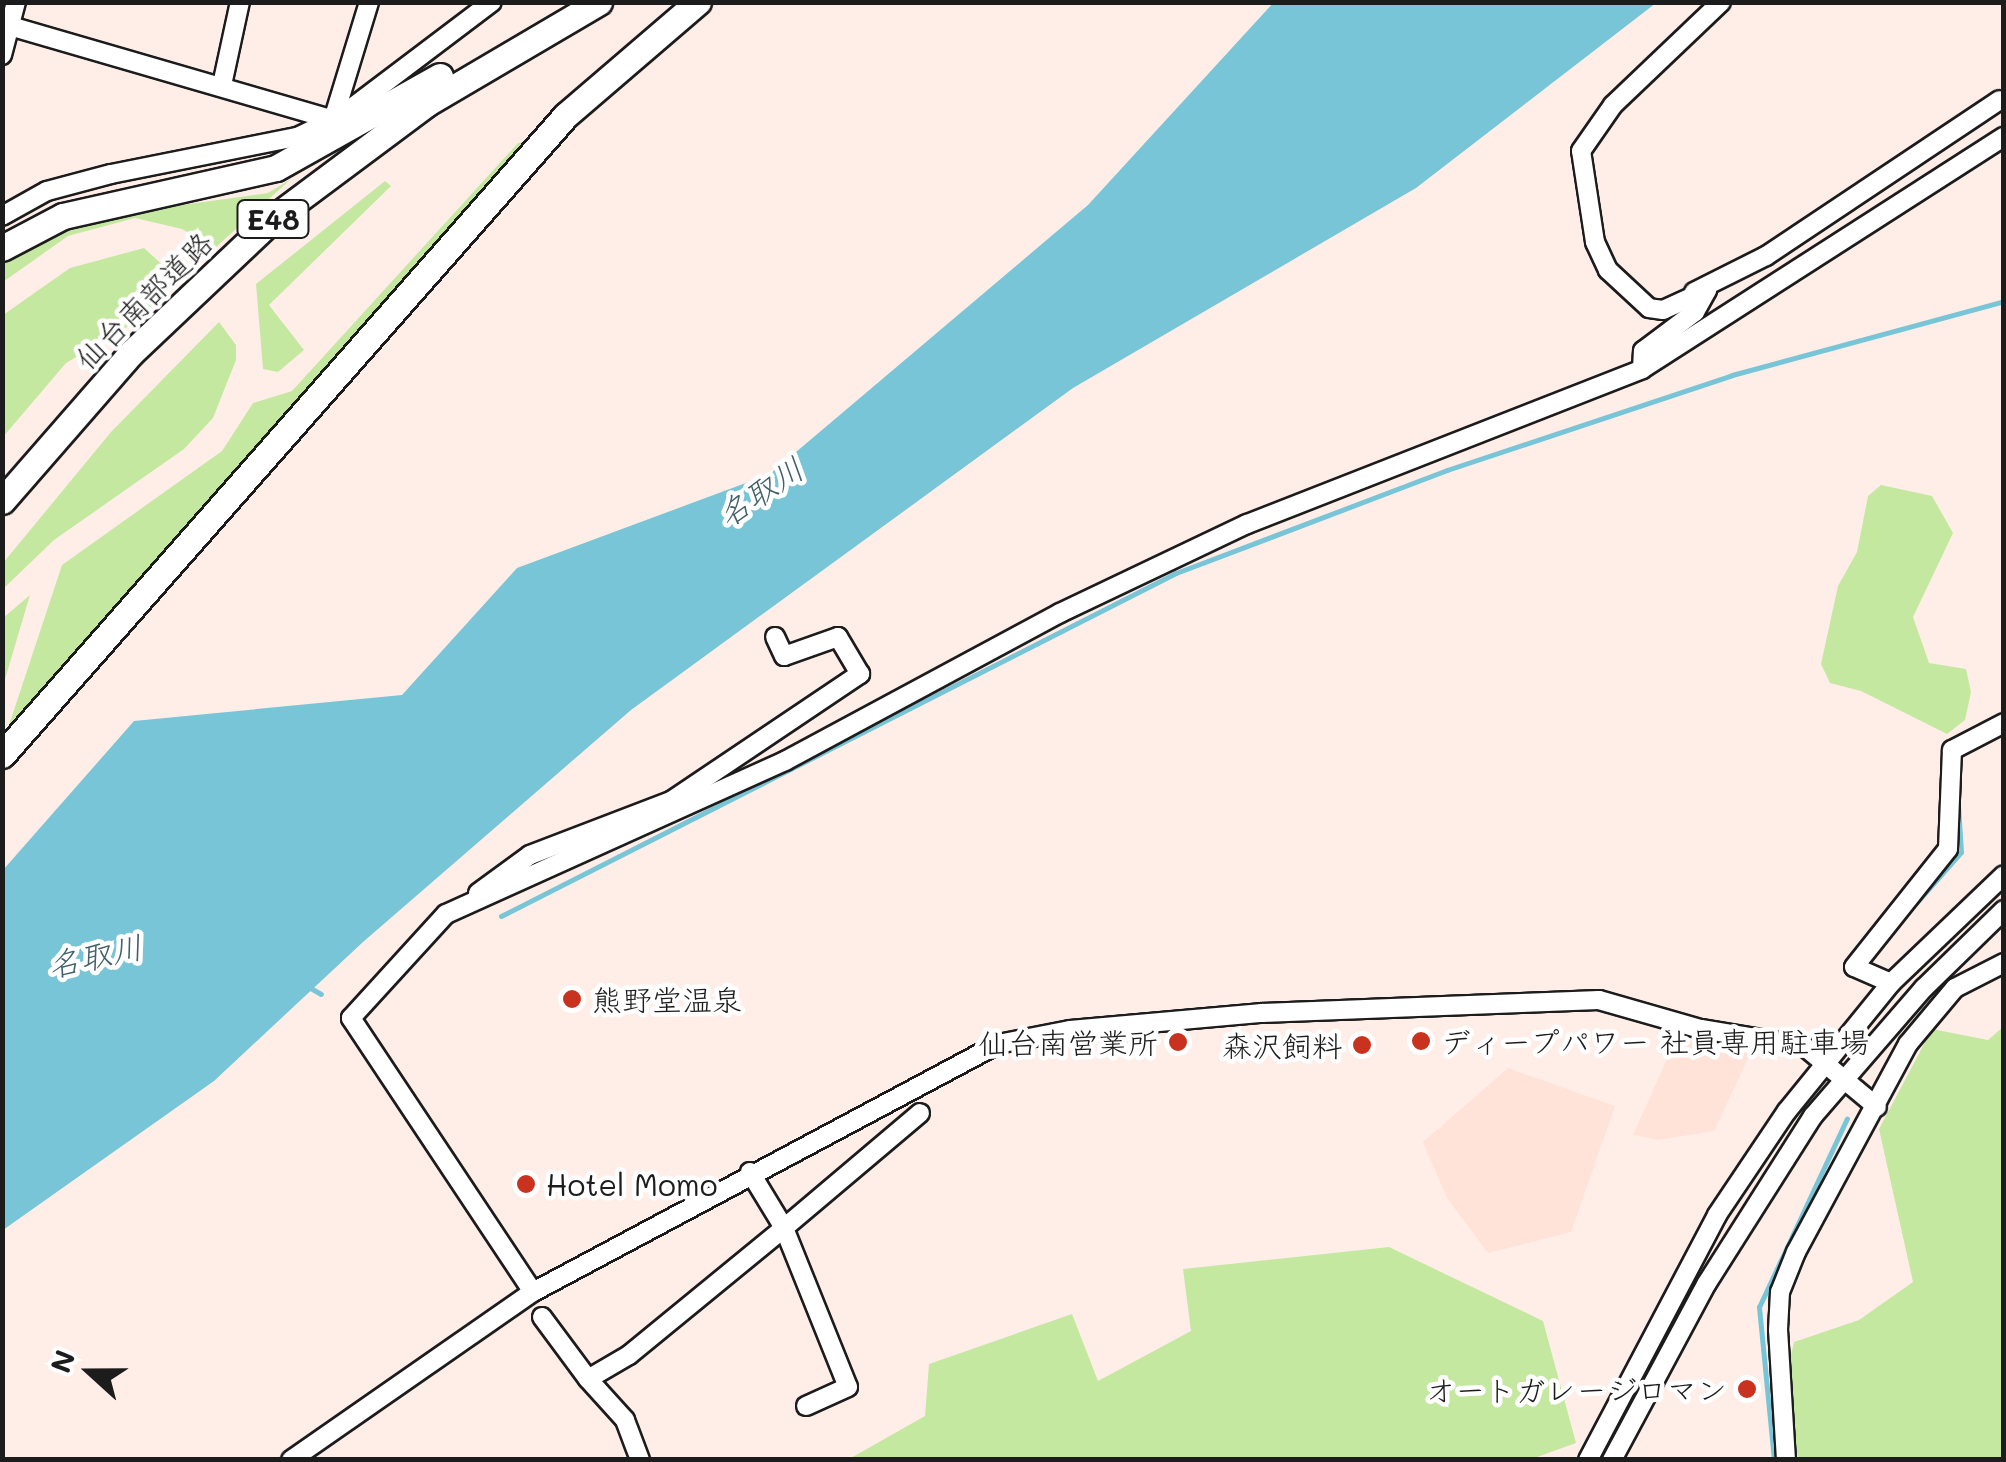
<!DOCTYPE html>
<html>
<head>
<meta charset="utf-8">
<style>
	body { margin:0 }
	#map { position:relative; width:2006px; height:1462px; overflow:hidden; background:#ffeee8; font-family:Mali,"Klee One",sans-serif }
	div>[style] { position:absolute }
	[style*='--x'] { left:calc(var(--x)*1px); top:calc(var(--y)*1px); width:calc(var(--w)*1px); rotate:calc(var(--a)*1deg) }
	.built>* { inset:0; background:#ffe3d8 }
	.green>* { inset:0; background:#c5e8a1 }
	.water>* { inset:0; background:#78c5d7 }
	.stream>* { height:5px; margin:-2.5px; padding:0 2.5px; transform-origin:2.5px; border-radius:2.5px; background:#78c5d7 }
	.roads { filter:drop-shadow(2px 0 #1c1c1c) drop-shadow(-2px 0 #1c1c1c) drop-shadow(0 2px #1c1c1c) drop-shadow(0 -2px #1c1c1c) }
	.minor>* { height:18px; margin:-9px; padding:0 9px; transform-origin:9px; border-radius:9px; background:#fff }
	.highway>* { height:25px; margin:-12.5px; padding:0 12.5px; transform-origin:12.5px; border-radius:12.5px; background:#fff }
	.dots>* { width:28px; height:28px; translate:-50% -50%; box-sizing:border-box; border:5px solid #fff; border-radius:50% }
	span { translate:-50% -50%; white-space:nowrap; text-align:center; line-height:1.15; -webkit-text-stroke:9px #fff; paint-order:stroke }
	.shield-label span { padding:2px 8px; background:#fff; border:2px solid; border-radius:8px; -webkit-text-stroke-width:0 }
	.shield-label { font-size:28px; color:#1c1c1c; font-weight:700 }
	.street-label { font-size:30px; color:#1c1c1c }
	.poi-label { font-size:30px; color:#1c1c1c }
	.left { translate:0 -50%; text-align:left }
	.right { translate:-100% -50%; text-align:right }
	.water-label { font-size:32px; color:#416067; font-style:italic }
	.frame { position:absolute; inset:0; border:5px solid #1c1c1c; pointer-events:none }
	.north { position:absolute; left:40px; top:1322px; width:100px; height:100px; -webkit-text-stroke:8px #fff; paint-order:stroke; rotate:291deg; font-size:28px; font-weight:700; line-height:40px; text-align:center; color:#1c1c1c }
	.north::after { content:''; display:block; margin:auto; width:35px; height:45px; background:#1c1c1c; clip-path:polygon(50% 0,100% 100%,50% 72%,0 100%) }
</style>
</head>
<body>
<div id="map">
	<div class="built">
		<i style="clip-path:polygon(1677px 1037px,1750px 1054px,1714px 1131px,1658px 1140px,1633px 1135px)"></i>
		<i style="clip-path:polygon(1508px 1068px,1615px 1106px,1571px 1232px,1488px 1253px,1447px 1198px,1423px 1142px)"></i>
	</div>
	<div class="green">
		<i style="clip-path:polygon(532px 141px,168px 547px,9px 725px,62px 565px,222px 451px,253px 403px,292px 391px,518px 143px)"></i>
		<i style="clip-path:polygon(291px 179px,215px 248px,182px 229px,135px 218px,68px 236px,3px 282px,3px 262px,61px 229px,102px 216px,268px 193px)"></i>
		<i style="clip-path:polygon(385px 181px,391px 186px,269px 305px,304px 350px,278px 372px,263px 369px,256px 284px)"></i>
		<i style="clip-path:polygon(144px 248px,179px 280px,134px 323px,66px 363px,3px 437px,3px 315px,70px 268px)"></i>
		<i style="clip-path:polygon(219px 322px,236px 345px,236px 360px,213px 418px,184px 449px,54px 540px,3px 589px,3px 563px,111px 432px)"></i>
		<i style="clip-path:polygon(1881px 485px,1932px 496px,1953px 533px,1913px 617px,1929px 663px,1966px 669px,1971px 692px,1965px 720px,1947px 734px,1861px 691px,1830px 683px,1821px 664px,1838px 586px,1857px 552px,1868px 496px)"></i>
		<i style="clip-path:polygon(30px 595px,3px 686px,3px 618px)"></i>
		<i style="clip-path:polygon(2003px 1027px,2003px 1459px,1798px 1459px,1786px 1378px,1794px 1342px,1859px 1320px,1913px 1282px,1879px 1129px,1932px 1029px,1988px 1040px)"></i>
		<i style="clip-path:polygon(1389px 1247px,1543px 1321px,1576px 1443px,1529px 1460px,849px 1459px,925px 1416px,929px 1364px,1072px 1314px,1098px 1381px,1191px 1331px,1183px 1269px)"></i>
	</div>
	<div class="water">
		<i style="clip-path:polygon(1274px 2px,1656px 3px,1416px 188px,1073px 388px,631px 710px,363px 942px,214px 1081px,3px 1230px,3px 870px,134px 721px,402px 695px,517px 568px,770px 474px,1088px 205px)"></i>
	</div>
	<div class="stream">
		<i style="--x:1916;--y:903;--w:68;--a:-48.6"></i>
		<i style="--x:1961;--y:852;--w:46;--a:-93.7"></i>
		<i style="--x:501;--y:916;--w:757;--a:-26.94"></i>
		<i style="--x:1176;--y:573;--w:290;--a:-20.8"></i>
		<i style="--x:1447;--y:470;--w:300;--a:-18.4"></i>
		<i style="--x:1732;--y:375;--w:282;--a:-15.2"></i>
		<i style="--x:307;--y:986;--w:16;--a:30"></i>
		<i style="--x:1774;--y:1460;--w:154;--a:-95.6"></i>
		<i style="--x:1759;--y:1307;--w:208;--a:-65"></i>
	</div>
	<div class="roads">
		<div class="minor">
			<i style="--x:10;--y:26;--w:336;--a:16.2"></i>
			<i style="--x:333;--y:120;--w:123;--a:-73"></i>
			<i style="--x:2;--y:55;--w:55;--a:-75.2"></i>
			<i style="--x:222;--y:85;--w:85;--a:-77.8"></i>
			<i style="--x:2;--y:216;--w:51;--a:-29.1"></i>
			<i style="--x:47;--y:191;--w:66;--a:-14.9"></i>
			<i style="--x:111;--y:174;--w:190;--a:-11.3"></i>
			<i style="--x:297;--y:137;--w:49;--a:-25.5"></i>
			<i style="--x:341;--y:116;--w:189;--a:-37.1"></i>
			<i style="--x:1694;--y:292;--w:80;--a:-26.6"></i>
			<i style="--x:1766;--y:256;--w:281;--a:-33.7"></i>
			<i style="--x:1642;--y:369;--w:18;--a:-87"></i>
			<i style="--x:1643;--y:351;--w:65;--a:-36.9"></i>
			<i style="--x:1695;--y:312;--w:25;--a:-61"></i>
			<i style="--x:1707;--y:290;--w:48;--a:155.6"></i>
			<i style="--x:1663;--y:310;--w:14;--a:-172"></i>
			<i style="--x:1649;--y:308;--w:56;--a:-137.2"></i>
			<i style="--x:1608;--y:270;--w:31;--a:-115"></i>
			<i style="--x:1595;--y:242;--w:92;--a:-98.7"></i>
			<i style="--x:1581;--y:151;--w:56;--a:-55.2"></i>
			<i style="--x:1613;--y:105;--w:149;--a:-43.6"></i>
			<i style="--x:478;--y:893;--w:64;--a:-36.2"></i>
			<i style="--x:530;--y:855;--w:151;--a:-21"></i>
			<i style="--x:671;--y:801;--w:228;--a:-33.9"></i>
			<i style="--x:860;--y:674;--w:43;--a:-120.7"></i>
			<i style="--x:838;--y:637;--w:57;--a:160.6"></i>
			<i style="--x:784;--y:656;--w:21;--a:-115"></i>
			<i style="--x:1891;--y:983;--w:40;--a:-156.6"></i>
			<i style="--x:1854;--y:967;--w:151;--a:-51.5"></i>
			<i style="--x:1948;--y:849;--w:99;--a:-87.7"></i>
			<i style="--x:1952;--y:750;--w:59;--a:-27.4"></i>
			<i style="--x:750;--y:1172;--w:66;--a:58.7"></i>
			<i style="--x:784;--y:1228;--w:178;--a:-40.2"></i>
			<i style="--x:533;--y:1292;--w:329;--a:-123.6"></i>
			<i style="--x:351;--y:1018;--w:141;--a:-47.6"></i>
			<i style="--x:446;--y:914;--w:372;--a:-24.3"></i>
			<i style="--x:785;--y:761;--w:312;--a:-28.3"></i>
			<i style="--x:1060;--y:613;--w:207;--a:-25.5"></i>
			<i style="--x:1247;--y:524;--w:424;--a:-21.4"></i>
			<i style="--x:1642;--y:369;--w:430;--a:-32.7"></i>
			<i style="--x:542;--y:1317;--w:77;--a:53.4"></i>
			<i style="--x:588;--y:1379;--w:48;--a:-30.3"></i>
			<i style="--x:629;--y:1355;--w:200;--a:-39.3"></i>
			<i style="--x:784;--y:1228;--w:171;--a:68.1"></i>
			<i style="--x:848;--y:1387;--w:46;--a:155.7"></i>
			<i style="--x:588;--y:1379;--w:55;--a:47.9"></i>
			<i style="--x:625;--y:1420;--w:43;--a:69.4"></i>
			<i style="--x:291;--y:1460;--w:295;--a:-34.8"></i>
			<i style="--x:533;--y:1292;--w:527;--a:-28.07"></i>
			<i style="--x:998;--y:1044;--w:73;--a:-11"></i>
			<i style="--x:1070;--y:1030;--w:193;--a:-5.1"></i>
			<i style="--x:1262;--y:1013;--w:337;--a:-2.2"></i>
			<i style="--x:1599;--y:1000;--w:106;--a:15.9"></i>
			<i style="--x:1701;--y:1029;--w:104;--a:9.4"></i>
			<i style="--x:1804;--y:1046;--w:95;--a:39.9"></i>
			<i style="--x:1588;--y:1460;--w:277;--a:-62.2"></i>
			<i style="--x:1717;--y:1215;--w:125;--a:-56.1"></i>
			<i style="--x:1787;--y:1111;--w:165;--a:-50.9"></i>
			<i style="--x:1891;--y:983;--w:156;--a:-43.7"></i>
			<i style="--x:1612;--y:1460;--w:201;--a:-61.8"></i>
			<i style="--x:1707;--y:1283;--w:198;--a:-57.6"></i>
			<i style="--x:1813;--y:1116;--w:169;--a:-49.1"></i>
			<i style="--x:1924;--y:988;--w:112;--a:-44.3"></i>
			<i style="--x:1786;--y:1460;--w:130;--a:-93.5"></i>
			<i style="--x:1778;--y:1330;--w:38;--a:-87"></i>
			<i style="--x:1780;--y:1292;--w:43;--a:-68.2"></i>
			<i style="--x:1796;--y:1252;--w:236;--a:-61.7"></i>
			<i style="--x:1908;--y:1044;--w:73;--a:-50"></i>
			<i style="--x:1955;--y:988;--w:55;--a:-27"></i>
		</div>
		<div class="highway">
			<i style="--x:2;--y:248;--w:69;--a:-27.7"></i>
			<i style="--x:63;--y:216;--w:218;--a:-12.7"></i>
			<i style="--x:276;--y:168;--w:188;--a:-29.3"></i>
			<i style="--x:2;--y:501;--w:196;--a:-48.9"></i>
			<i style="--x:131;--y:353;--w:199;--a:-43.4"></i>
			<i style="--x:276;--y:216;--w:187;--a:-36.7"></i>
			<i style="--x:426;--y:104;--w:201;--a:-30.5"></i>
			<i style="--x:2;--y:755;--w:853;--a:-48.61"></i>
			<i style="--x:566;--y:115;--w:174;--a:-40.6"></i>
		</div>
	</div>
	<div class="dots">
		<i style="left:572px;top:999px;background:#c8321e"></i>
		<i style="left:1421px;top:1041px;background:#c8321e"></i>
		<i style="left:1178px;top:1042px;background:#c8321e"></i>
		<i style="left:1362px;top:1045px;background:#c8321e"></i>
		<i style="left:526px;top:1184px;background:#c8321e"></i>
		<i style="left:1747px;top:1389px;background:#c8321e"></i>
	</div>
	<div class="shield-label">
		<span style="left:273px;top:219px">E48</span>
	</div>
	<div class="street-label">
		<span style="left:143px;top:300px;rotate:-45deg">仙台南部道路</span>
	</div>
	<div class="poi-label">
		<span class="left" style="left:592px;top:999px">熊野堂温泉</span>
		<span class="left" style="left:1441px;top:1041px">ディープパワー 社員専用駐車場</span>
		<span class="right" style="left:1158px;top:1042px">仙台南営業所</span>
		<span class="right" style="left:1342px;top:1045px">森沢飼料</span>
		<span class="left" style="left:546px;top:1184px">Hotel Momo</span>
		<span class="right" style="left:1727px;top:1389px">オートガレージロマン</span>
	</div>
	<div class="water-label">
		<span style="left:760px;top:491px;rotate:-34deg">名取川</span>
		<span style="left:95px;top:955px;rotate:-12deg">名取川</span>
	</div>
	<div class="frame"></div>
	<div class="north">N</div>
</div>
</body>
</html>
